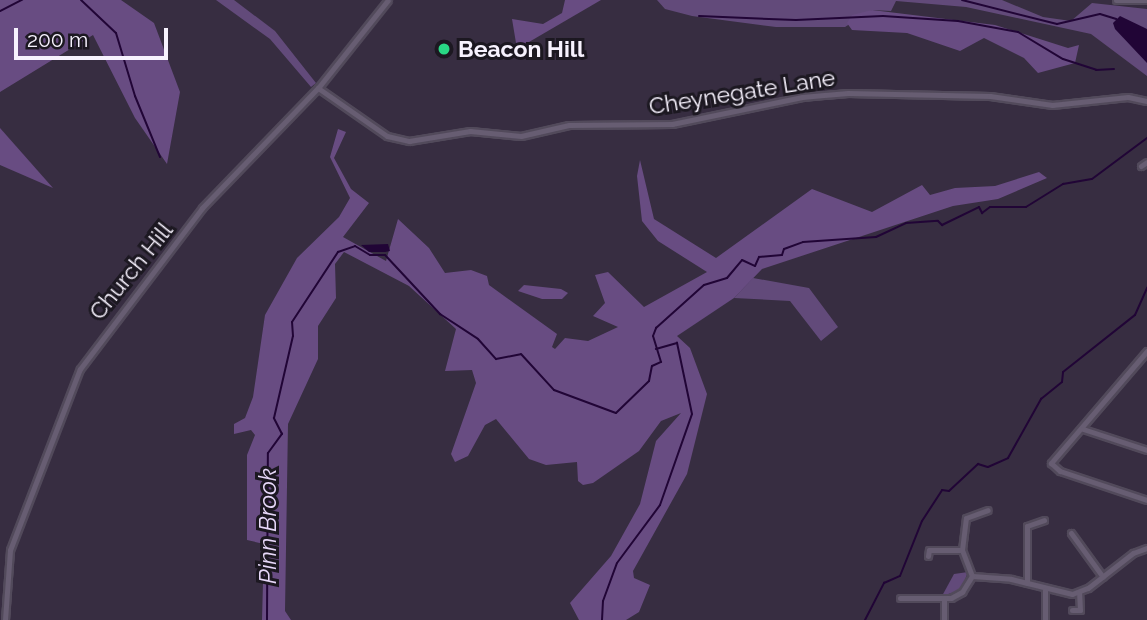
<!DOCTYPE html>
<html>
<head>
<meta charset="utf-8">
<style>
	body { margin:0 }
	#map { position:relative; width:1147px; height:620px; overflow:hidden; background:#372d41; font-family:Raleway,sans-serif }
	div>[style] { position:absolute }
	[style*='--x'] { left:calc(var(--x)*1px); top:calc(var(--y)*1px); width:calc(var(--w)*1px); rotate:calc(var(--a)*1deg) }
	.green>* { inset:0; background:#624a7a }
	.forest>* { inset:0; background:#684c82 }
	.water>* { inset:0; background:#210536 }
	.stream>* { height:2px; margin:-1px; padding:0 1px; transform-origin:1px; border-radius:1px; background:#210536 }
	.roads { filter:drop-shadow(2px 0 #524a5b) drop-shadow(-2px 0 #524a5b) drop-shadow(0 2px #524a5b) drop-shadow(0 -2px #524a5b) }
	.street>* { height:5px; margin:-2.5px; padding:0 2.5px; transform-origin:2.5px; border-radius:2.5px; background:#675d72 }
	.dots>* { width:19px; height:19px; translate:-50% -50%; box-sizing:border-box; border:4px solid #1c1821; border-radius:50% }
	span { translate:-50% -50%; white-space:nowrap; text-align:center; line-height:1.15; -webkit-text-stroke:6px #1c1821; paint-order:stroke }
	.poi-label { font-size:23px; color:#f7f2fe; font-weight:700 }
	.left { translate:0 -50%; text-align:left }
	.street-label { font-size:23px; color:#f7f2fe }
	.water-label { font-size:24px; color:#e7d8f9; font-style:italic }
	.scale { position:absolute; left:14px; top:28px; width:154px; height:32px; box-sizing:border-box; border:4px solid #f7f2fe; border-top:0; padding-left:9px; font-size:21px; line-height:24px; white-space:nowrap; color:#f7f2fe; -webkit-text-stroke:5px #1c1821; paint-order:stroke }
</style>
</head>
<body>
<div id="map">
	<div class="green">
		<i style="clip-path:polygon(216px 0,234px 0,275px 31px,316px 83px,311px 87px,270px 39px)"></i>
		<i style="clip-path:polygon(657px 0,1002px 0,1043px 17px,1071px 21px,1092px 3px,1147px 9px,1147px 76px,1091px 34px,966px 7px,896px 1px,891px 11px,872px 10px,845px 27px,776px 27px,692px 16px,665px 9px)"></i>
		<i style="clip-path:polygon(753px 278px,809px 288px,838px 327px,821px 341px,790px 301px,734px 298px)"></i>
		<i style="clip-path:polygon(968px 572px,961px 590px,942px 596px,954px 574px)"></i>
	</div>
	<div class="forest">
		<i style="clip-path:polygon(0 0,121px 0,154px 23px,180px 92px,167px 164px,135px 118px,93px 35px,0 92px)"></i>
		<i style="clip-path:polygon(565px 0,601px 0,517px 49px,512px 19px,543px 24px,562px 13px)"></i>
		<i style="clip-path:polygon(872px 10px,995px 25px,1068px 48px,1079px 45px,1075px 63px,1038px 73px,1024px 58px,984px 38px,960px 51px,907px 33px,852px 30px,847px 23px,852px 15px)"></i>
		<i style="clip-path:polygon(0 128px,53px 188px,0 165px)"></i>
		<i style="clip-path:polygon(338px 129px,346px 132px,334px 158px,351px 189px,369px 203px,343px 237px,386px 261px,398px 219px,429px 248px,445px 273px,471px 270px,487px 276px,489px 285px,557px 334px,552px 347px,555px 349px,565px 338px,588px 341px,618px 327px,593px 316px,605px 303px,595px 275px,608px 272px,644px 307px,707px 272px,658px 241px,642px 221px,637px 176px,640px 160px,654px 219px,716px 258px,812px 189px,872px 212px,922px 185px,930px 195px,955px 188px,995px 186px,1039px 172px,1047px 178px,998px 199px,953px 206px,762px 269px,734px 298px,677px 336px,690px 348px,707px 394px,687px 474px,633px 571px,634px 578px,650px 585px,639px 612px,626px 620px,579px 620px,570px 603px,611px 556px,640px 504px,656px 441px,681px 413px,661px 421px,639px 451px,593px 483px,583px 485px,578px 481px,577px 462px,546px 465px,529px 459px,496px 419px,485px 425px,468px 456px,455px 462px,451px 454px,476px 383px,472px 370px,445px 371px,456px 329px,409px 286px,344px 252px,335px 264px,336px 298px,318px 326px,318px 359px,288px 424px,285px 611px,291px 620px,262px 620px,264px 544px,247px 540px,247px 455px,255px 435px,251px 430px,234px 434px,234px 424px,245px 418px,253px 397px,265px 315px,297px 258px,339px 217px,350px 198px,330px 157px)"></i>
		<i style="clip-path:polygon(524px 285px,561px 289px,568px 293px,562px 299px,542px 299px,518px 291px)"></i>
	</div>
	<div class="water">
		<i style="clip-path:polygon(1120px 16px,1147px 29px,1147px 63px,1115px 29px,1113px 23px)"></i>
		<i style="clip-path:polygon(388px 244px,390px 251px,385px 252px,369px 252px,361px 245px)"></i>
	</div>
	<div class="stream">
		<i style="--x:81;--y:0;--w:48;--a:43.3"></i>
		<i style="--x:116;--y:33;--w:66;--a:73.2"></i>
		<i style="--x:135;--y:96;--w:66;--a:67.7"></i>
		<i style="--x:962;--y:0;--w:98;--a:14.2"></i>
		<i style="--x:1057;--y:24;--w:44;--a:-13.1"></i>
		<i style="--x:1100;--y:14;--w:17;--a:17"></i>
		<i style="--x:0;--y:11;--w:25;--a:-27"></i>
		<i style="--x:699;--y:16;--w:97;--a:2.4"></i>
		<i style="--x:796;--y:20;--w:87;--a:-2.6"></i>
		<i style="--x:883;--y:16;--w:75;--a:3.8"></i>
		<i style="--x:958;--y:21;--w:61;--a:10.4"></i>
		<i style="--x:1018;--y:32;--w:52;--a:31"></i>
		<i style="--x:1063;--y:59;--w:35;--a:18"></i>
		<i style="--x:1096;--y:70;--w:18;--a:-3"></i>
		<i style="--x:267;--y:620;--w:167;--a:-89.7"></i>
		<i style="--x:268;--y:453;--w:24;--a:-54"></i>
		<i style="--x:282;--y:434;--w:18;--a:-117"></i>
		<i style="--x:274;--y:418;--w:84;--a:-77"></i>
		<i style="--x:293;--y:336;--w:14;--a:-94"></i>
		<i style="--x:292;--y:322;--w:84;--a:-56.7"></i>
		<i style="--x:338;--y:252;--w:18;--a:-19"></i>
		<i style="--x:355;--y:246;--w:17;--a:31"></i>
		<i style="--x:370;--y:255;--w:15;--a:0"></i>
		<i style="--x:385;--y:255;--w:81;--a:47"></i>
		<i style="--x:440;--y:314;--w:45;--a:33.3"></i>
		<i style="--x:478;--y:339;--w:27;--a:48"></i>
		<i style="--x:496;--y:359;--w:25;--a:-11"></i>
		<i style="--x:521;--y:354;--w:49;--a:47.5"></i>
		<i style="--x:554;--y:390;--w:66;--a:20.4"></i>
		<i style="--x:616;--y:413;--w:46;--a:-44.1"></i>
		<i style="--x:649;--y:381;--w:15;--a:-79"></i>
		<i style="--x:652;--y:366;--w:10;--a:-24"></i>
		<i style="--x:661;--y:362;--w:27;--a:-107"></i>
		<i style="--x:653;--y:336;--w:9;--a:-69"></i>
		<i style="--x:656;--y:328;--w:64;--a:-41.9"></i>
		<i style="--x:704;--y:285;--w:24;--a:-17"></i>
		<i style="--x:727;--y:278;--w:23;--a:-50"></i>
		<i style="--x:742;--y:260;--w:14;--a:25"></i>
		<i style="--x:755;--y:266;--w:10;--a:-66"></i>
		<i style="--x:759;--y:257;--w:23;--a:-5"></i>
		<i style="--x:782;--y:255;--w:6;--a:-72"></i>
		<i style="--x:784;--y:249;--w:20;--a:-20"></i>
		<i style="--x:803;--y:242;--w:73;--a:-3.9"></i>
		<i style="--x:876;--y:237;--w:33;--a:-25"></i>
		<i style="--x:906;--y:223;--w:32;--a:-4"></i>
		<i style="--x:938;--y:221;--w:6;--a:45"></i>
		<i style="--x:942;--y:225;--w:41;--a:-25.9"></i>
		<i style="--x:979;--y:207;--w:7;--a:63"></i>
		<i style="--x:982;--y:213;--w:10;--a:-37"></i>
		<i style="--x:990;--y:207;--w:36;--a:0"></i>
		<i style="--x:1026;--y:207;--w:44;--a:-31.9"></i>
		<i style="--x:1063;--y:184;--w:29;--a:-10"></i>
		<i style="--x:1092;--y:179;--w:69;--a:-36.7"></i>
		<i style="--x:602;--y:620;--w:19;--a:-87"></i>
		<i style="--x:603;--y:601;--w:40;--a:-69.8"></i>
		<i style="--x:617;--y:563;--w:72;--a:-53.4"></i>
		<i style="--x:660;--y:505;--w:96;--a:-70.6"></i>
		<i style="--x:692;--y:414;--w:73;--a:-101.9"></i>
		<i style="--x:677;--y:343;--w:22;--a:164"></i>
		<i style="--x:865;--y:620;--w:42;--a:-62.8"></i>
		<i style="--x:884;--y:583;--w:17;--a:-24"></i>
		<i style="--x:900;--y:576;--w:59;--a:-68.2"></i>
		<i style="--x:922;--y:521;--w:37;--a:-57"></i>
		<i style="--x:942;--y:490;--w:7;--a:8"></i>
		<i style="--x:949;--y:491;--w:40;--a:-43"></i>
		<i style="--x:978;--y:464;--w:10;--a:17"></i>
		<i style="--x:988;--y:467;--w:22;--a:-24"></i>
		<i style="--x:1008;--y:458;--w:68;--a:-60.8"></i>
		<i style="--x:1041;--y:399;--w:27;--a:-39"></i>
		<i style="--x:1062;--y:382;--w:10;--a:-84"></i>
		<i style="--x:1063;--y:372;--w:92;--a:-38.4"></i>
		<i style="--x:1135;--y:315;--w:30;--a:-66"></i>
	</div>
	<div class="roads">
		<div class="street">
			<i style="--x:1116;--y:0;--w:31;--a:0"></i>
			<i style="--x:318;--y:88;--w:84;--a:34.8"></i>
			<i style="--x:387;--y:136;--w:23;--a:13"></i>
			<i style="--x:409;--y:141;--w:62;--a:-9.3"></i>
			<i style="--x:470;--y:131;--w:51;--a:5.6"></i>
			<i style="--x:521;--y:136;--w:49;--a:-12.9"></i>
			<i style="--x:569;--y:125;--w:103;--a:-0.6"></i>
			<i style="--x:672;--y:124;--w:133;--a:-11.7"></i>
			<i style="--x:802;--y:97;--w:46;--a:-5"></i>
			<i style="--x:848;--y:93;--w:142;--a:1.2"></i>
			<i style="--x:990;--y:96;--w:63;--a:8.3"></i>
			<i style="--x:1052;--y:105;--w:76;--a:-6"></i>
			<i style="--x:1128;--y:97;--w:19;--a:12"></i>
			<i style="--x:1141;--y:166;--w:7;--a:-34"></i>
			<i style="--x:1147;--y:351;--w:148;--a:130.6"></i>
			<i style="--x:1051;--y:463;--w:12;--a:42"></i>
			<i style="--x:1060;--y:471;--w:92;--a:18.4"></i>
			<i style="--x:1083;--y:429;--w:67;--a:18.2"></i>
			<i style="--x:1071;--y:533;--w:54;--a:54"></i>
			<i style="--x:928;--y:556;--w:6;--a:-81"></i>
			<i style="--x:929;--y:550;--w:33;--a:0"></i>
			<i style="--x:972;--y:576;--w:39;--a:4"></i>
			<i style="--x:1011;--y:579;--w:63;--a:13.8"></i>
			<i style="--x:1072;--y:594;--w:17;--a:-21"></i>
			<i style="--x:1088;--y:588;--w:57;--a:-37.9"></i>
			<i style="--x:1133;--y:553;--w:15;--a:-20"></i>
			<i style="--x:972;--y:576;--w:28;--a:-111"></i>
			<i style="--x:962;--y:550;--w:32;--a:-83"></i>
			<i style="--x:966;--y:518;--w:23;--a:-20"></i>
			<i style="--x:1027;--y:583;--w:57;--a:-90"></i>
			<i style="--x:1027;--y:526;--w:18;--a:-19"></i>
			<i style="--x:900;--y:598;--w:51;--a:0"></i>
			<i style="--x:951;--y:598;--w:13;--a:-29"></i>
			<i style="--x:962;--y:592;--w:19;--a:-58"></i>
			<i style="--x:1072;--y:610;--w:8;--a:0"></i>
			<i style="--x:1080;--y:610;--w:18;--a:-93"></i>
			<i style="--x:5;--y:620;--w:70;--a:-85.9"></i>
			<i style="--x:10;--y:550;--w:194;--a:-68.9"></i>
			<i style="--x:80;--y:369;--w:202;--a:-52.8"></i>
			<i style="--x:202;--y:208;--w:167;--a:-46"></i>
			<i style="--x:318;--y:88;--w:112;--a:-51.5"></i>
			<i style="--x:944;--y:620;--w:22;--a:-90"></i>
			<i style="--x:1045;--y:620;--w:30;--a:-90"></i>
		</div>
	</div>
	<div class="dots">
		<i style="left:444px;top:49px;background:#29d885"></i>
	</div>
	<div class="poi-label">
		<span class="left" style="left:458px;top:49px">Beacon Hill</span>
	</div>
	<div class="street-label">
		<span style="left:742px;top:92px;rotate:-9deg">Cheynegate Lane</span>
		<span style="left:131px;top:271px;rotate:-51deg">Church Hill</span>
	</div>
	<div class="water-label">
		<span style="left:268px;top:526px;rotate:-90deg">Pinn Brook</span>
	</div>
	<div class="scale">200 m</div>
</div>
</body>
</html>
